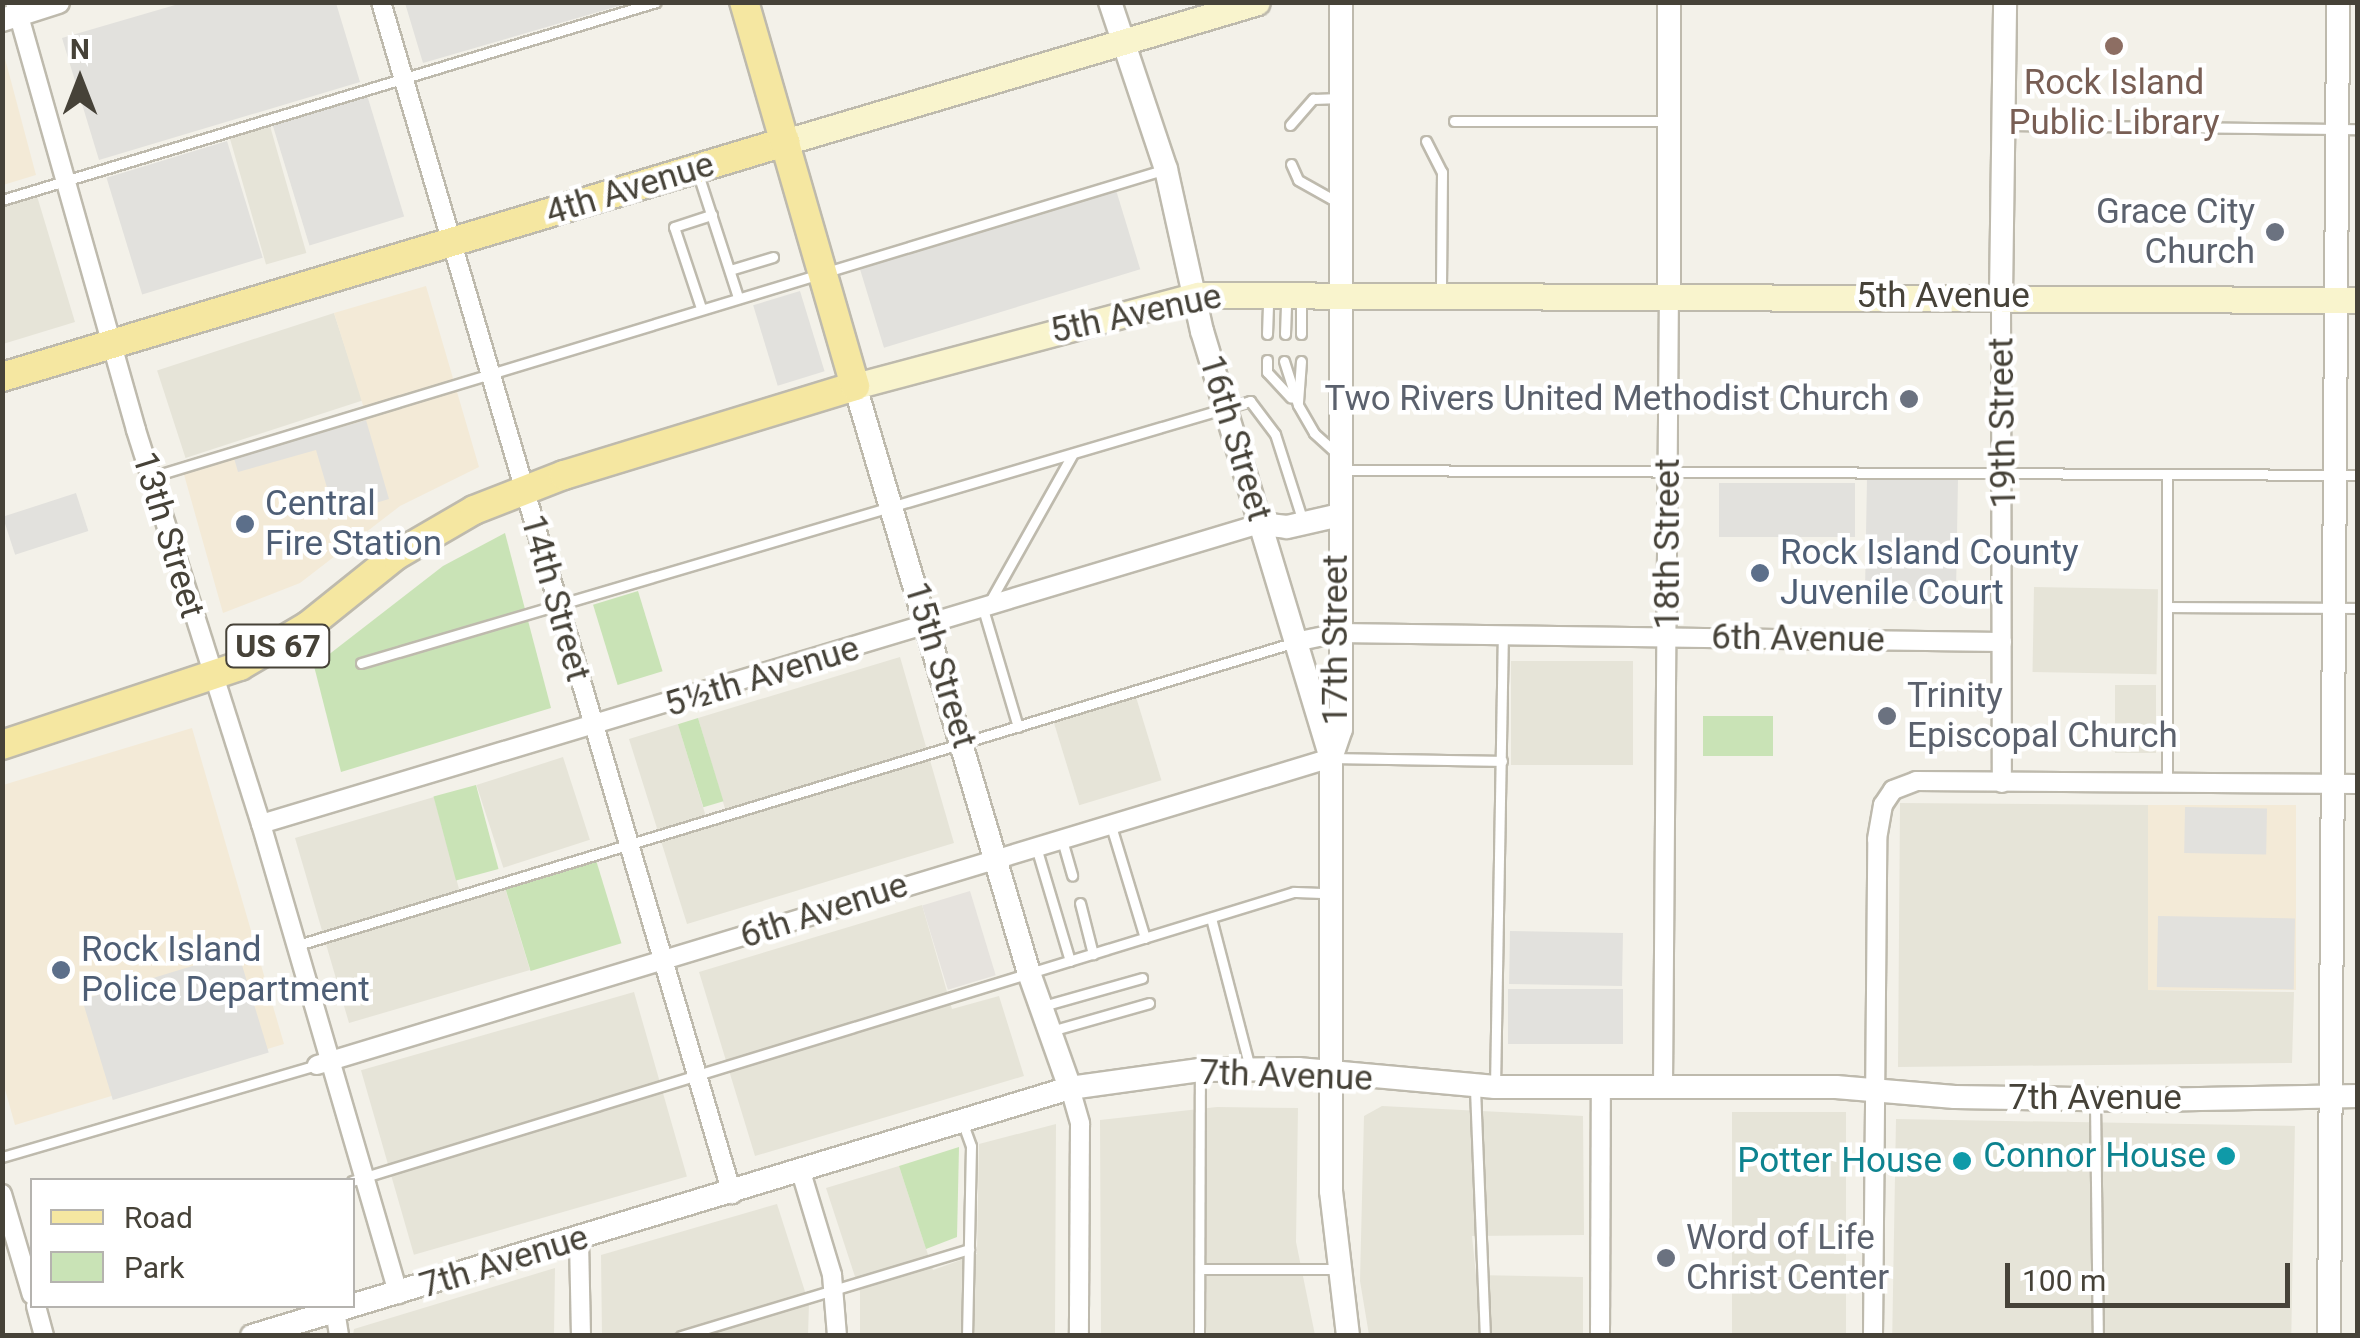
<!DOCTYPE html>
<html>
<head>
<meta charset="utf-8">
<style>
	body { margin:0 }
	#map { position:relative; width:2360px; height:1338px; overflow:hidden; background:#f3f1e9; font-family:Roboto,sans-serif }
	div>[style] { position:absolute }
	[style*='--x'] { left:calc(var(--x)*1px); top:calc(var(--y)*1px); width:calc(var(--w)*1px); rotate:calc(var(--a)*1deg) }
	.residential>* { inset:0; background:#e6e4d8; transform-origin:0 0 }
	.commercial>* { inset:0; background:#f3ead7; transform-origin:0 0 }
	.industrial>* { inset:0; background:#e6e3de; transform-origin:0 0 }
	.green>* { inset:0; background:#c9e3b6; transform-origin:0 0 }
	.parking>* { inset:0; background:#e2e1dd; transform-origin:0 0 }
	.roads { filter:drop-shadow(2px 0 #bebaad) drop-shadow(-2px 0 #bebaad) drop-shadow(0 2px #bebaad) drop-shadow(0 -2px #bebaad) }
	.service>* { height:9px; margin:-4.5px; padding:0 4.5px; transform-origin:4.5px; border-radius:4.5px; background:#fff }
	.minor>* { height:18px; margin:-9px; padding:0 9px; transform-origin:9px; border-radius:9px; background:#fff }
	.tertiary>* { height:22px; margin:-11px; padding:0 11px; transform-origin:11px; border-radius:11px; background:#fff }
	.secondary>* { height:25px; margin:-12.5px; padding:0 12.5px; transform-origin:12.5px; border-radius:12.5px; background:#f9f4cd }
	.primary>* { height:28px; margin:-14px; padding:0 14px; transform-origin:14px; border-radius:14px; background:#f5e7a1 }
	.dots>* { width:28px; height:28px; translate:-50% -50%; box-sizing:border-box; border:5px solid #fff; border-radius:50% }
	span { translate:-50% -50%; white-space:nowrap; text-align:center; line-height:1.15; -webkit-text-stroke:9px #fff; paint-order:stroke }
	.shield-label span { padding:2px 8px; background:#fff; border:2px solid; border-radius:8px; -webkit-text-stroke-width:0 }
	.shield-label { font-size:32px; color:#464238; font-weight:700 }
	.education-label { font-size:35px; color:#785e54 }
	.street-label { font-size:35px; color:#464238 }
	.worship-label { font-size:35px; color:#5b616d }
	.right { translate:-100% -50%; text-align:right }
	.left { translate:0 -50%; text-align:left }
	.service-label { font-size:35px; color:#4e5e75 }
	.culture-label { font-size:35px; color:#0d838f }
	.frame { position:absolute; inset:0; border:5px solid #464238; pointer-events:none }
	.legend { position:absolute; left:30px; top:1178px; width:325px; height:130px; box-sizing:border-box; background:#fff; border:2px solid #b5b3af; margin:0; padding:12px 18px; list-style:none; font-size:30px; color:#464238 }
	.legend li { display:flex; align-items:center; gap:20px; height:50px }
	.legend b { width:50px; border:2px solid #b5b3af }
	.north { position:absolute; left:30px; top:30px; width:100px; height:100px; -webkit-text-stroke:8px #fff; paint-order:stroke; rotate:0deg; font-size:28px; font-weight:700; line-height:40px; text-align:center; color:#464238 }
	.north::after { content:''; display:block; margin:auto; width:35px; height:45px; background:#464238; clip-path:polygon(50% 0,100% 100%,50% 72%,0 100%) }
	.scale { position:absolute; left:2005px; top:1263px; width:285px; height:45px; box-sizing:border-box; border:5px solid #464238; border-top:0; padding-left:12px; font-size:30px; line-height:35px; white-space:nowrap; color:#464238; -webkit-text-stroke:8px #fff; paint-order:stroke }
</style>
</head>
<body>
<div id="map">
	<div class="residential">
		<i style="left:270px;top:126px;width:132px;height:42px;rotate:74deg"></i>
		<i style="clip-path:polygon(37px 196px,75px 322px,3px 344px,3px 206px)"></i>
		<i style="left:334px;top:313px;width:92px;height:186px;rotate:72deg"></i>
		<i style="left:2034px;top:587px;width:124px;height:85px;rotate:1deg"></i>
		<i style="clip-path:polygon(900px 657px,954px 843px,687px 924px,629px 739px,678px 724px,709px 827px,729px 822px,698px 718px)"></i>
		<i style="left:1511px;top:661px;width:122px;height:104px"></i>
		<i style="left:2115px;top:685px;width:41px;height:68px"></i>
		<i style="left:1136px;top:697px;width:87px;height:86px;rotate:73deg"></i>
		<i style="left:563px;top:757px;width:87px;height:91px;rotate:72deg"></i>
		<i style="clip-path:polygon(434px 797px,462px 900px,505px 888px,530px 970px,349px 1023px,295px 838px)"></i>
		<i style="clip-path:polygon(1900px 803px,2148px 805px,2149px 990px,2294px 992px,2292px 1063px,1898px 1067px)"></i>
		<i style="clip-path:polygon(922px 905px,952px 1009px,999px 996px,1024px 1076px,755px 1156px,699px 972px)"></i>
		<i style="left:634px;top:992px;width:192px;height:284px;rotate:74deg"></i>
		<i style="clip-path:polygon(1382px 1106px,1583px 1116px,1584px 1235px,1472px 1236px,1476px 1275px,1583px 1277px,1583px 1335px,1369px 1335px,1360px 1281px,1364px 1116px)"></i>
		<i style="clip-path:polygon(1217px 1107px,1298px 1108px,1296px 1242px,1315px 1335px,1101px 1335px,1100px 1120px)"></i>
		<i style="left:1732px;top:1112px;width:114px;height:223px"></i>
		<i style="left:1896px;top:1119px;width:399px;height:217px;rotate:1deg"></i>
		<i style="clip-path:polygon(1056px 1124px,1055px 1335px,860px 1335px,860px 1292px,826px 1188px,899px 1166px,933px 1270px,977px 1254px,979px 1144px)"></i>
		<i style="clip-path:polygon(777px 1204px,809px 1304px,808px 1335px,602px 1335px,601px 1255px)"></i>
		<i style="clip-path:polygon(555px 1268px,554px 1335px,353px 1335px,354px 1329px)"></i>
	</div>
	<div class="commercial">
		<i style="clip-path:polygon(3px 51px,36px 175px,3px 185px,2px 185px)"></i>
		<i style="clip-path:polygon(426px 286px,479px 467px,400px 506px,300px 583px,223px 613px,183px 471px,367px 418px,334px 313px)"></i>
		<i style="clip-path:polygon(192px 728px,284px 1044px,15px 1125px,3px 1082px,3px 785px)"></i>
		<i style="left:2148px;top:805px;width:148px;height:185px"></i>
	</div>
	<div class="industrial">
		<i style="left:970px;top:891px;width:88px;height:50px;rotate:73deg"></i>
	</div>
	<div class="green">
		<i style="clip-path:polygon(505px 533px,551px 708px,341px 772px,314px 666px,443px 566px)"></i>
		<i style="left:638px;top:591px;width:84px;height:47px;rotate:73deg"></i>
		<i style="left:1703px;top:716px;width:70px;height:40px"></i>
		<i style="left:698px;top:718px;width:87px;height:21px;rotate:73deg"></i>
		<i style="left:476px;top:785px;width:87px;height:44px;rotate:75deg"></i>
		<i style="left:596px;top:860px;width:87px;height:95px;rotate:73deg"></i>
		<i style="clip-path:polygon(959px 1147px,957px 1237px,926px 1249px,899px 1166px)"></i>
	</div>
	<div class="parking">
		<i style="clip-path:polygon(182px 3px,336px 3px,360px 82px,99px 160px,62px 38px)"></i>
		<i style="clip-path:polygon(405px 3px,405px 2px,629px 3px,423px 63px)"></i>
		<i style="left:367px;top:95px;width:127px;height:99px;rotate:73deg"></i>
		<i style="left:227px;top:141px;width:122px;height:126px;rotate:73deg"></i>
		<i style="left:1116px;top:190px;width:83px;height:268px;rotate:73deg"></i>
		<i style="left:800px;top:291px;width:84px;height:49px;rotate:73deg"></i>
		<i style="clip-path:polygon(366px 420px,389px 499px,335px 515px,316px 450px,238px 472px,234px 458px)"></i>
		<i style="left:1867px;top:478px;width:91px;height:122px;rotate:1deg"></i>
		<i style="left:1719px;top:483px;width:136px;height:54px"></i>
		<i style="left:76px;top:493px;width:40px;height:77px;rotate:72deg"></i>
		<i style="left:2185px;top:807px;width:82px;height:46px;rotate:1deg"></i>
		<i style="left:2158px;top:916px;width:137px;height:71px;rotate:1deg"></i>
		<i style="left:1510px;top:931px;width:113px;height:53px;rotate:1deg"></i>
		<i style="left:238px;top:952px;width:105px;height:163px;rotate:73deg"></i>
		<i style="left:1508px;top:989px;width:115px;height:55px"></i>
	</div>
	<div class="roads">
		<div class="service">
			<i style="--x:1454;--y:121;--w:213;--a:0"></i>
			<i style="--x:1290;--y:125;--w:35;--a:-49"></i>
			<i style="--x:1313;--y:99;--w:27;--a:-2"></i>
			<i style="--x:2007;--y:125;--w:351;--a:0.7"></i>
			<i style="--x:1426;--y:141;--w:35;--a:63"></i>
			<i style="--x:1442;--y:172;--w:120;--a:90.5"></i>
			<i style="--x:1291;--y:164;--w:17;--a:66"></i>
			<i style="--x:1298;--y:180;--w:47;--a:29.3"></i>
			<i style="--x:697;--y:171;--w:133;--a:72"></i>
			<i style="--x:2;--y:200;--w:683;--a:-16.84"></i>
			<i style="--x:730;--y:270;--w:45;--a:-16.8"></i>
			<i style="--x:701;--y:308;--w:85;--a:-108.4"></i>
			<i style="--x:674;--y:227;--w:40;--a:-18"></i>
			<i style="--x:1267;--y:334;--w:34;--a:-88"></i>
			<i style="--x:1285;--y:334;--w:35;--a:-88"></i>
			<i style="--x:1301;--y:334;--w:35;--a:-90"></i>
			<i style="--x:1267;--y:360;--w:12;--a:90"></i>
			<i style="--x:1267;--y:372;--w:35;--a:47"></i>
			<i style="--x:1284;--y:361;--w:46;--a:72.3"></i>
			<i style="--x:1298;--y:405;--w:32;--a:60"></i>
			<i style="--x:1314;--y:433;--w:30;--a:42"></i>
			<i style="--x:1298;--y:402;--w:41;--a:-85.8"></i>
			<i style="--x:1344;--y:470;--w:1014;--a:0.28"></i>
			<i style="--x:2167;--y:476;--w:307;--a:90"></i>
			<i style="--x:151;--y:477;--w:1058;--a:-16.88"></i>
			<i style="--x:2167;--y:607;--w:191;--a:0.3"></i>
			<i style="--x:361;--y:663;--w:927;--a:-16.42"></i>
			<i style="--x:1250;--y:401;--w:41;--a:52.9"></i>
			<i style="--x:1275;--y:434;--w:92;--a:72.3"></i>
			<i style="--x:1018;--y:727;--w:120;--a:-106.5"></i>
			<i style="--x:984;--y:612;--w:180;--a:-60.7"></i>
			<i style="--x:1334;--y:758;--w:168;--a:1"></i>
			<i style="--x:1111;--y:826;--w:117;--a:73.1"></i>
			<i style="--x:1062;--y:840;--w:37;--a:74"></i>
			<i style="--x:1036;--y:847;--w:119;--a:73.4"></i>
			<i style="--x:1080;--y:903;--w:53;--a:75.7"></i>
			<i style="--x:1211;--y:918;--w:155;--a:75.4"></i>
			<i style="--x:298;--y:945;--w:1039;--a:-16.9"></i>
			<i style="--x:1043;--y:1006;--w:103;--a:-15.8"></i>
			<i style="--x:1051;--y:1031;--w:102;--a:-15.9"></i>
			<i style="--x:1495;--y:1087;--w:452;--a:-89"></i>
			<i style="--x:1475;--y:1089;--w:247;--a:87.7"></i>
			<i style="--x:2095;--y:1102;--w:234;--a:89.3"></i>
			<i style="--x:963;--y:1124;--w:23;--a:70"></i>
			<i style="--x:971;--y:1146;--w:190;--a:91.2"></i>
			<i style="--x:2;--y:1157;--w:327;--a:-16.3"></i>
			<i style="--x:352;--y:1181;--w:985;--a:-17.06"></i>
			<i style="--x:1294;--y:892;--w:36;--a:2"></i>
			<i style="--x:1200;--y:1269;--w:136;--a:0"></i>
			<i style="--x:681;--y:1336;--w:301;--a:-16.8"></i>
			<i style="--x:1199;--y:1336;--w:263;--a:-89.8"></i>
		</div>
		<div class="minor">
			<i style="--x:15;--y:2;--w:445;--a:74.2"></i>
			<i style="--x:136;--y:430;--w:413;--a:72.4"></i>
			<i style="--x:261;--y:824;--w:490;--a:73.7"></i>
			<i style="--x:381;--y:2;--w:1243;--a:73.59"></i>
			<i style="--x:2001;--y:296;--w:487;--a:89.9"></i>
			<i style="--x:1295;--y:642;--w:44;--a:-11.8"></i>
			<i style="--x:1338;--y:633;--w:664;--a:0.78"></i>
			<i style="--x:261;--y:824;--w:1043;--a:-16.72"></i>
			<i style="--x:317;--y:1065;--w:1059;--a:-16.84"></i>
			<i style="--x:1663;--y:1086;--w:792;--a:-89.57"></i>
			<i style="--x:1070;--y:1088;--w:37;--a:74"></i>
			<i style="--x:1080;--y:1124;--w:212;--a:90.3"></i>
			<i style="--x:801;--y:1172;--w:108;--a:73.2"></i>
			<i style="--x:832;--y:1275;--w:61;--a:85.3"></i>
			<i style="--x:2;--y:1194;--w:105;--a:73.5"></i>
			<i style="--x:579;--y:1240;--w:96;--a:88.8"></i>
			<i style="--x:36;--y:1306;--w:31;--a:75"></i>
			<i style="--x:335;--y:1310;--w:26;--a:81"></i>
			<i style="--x:1600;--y:1336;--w:251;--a:-89.8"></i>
			<i style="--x:1873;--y:1336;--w:497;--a:-89.5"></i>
			<i style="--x:1877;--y:839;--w:35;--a:-80"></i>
			<i style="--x:1883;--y:805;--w:18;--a:-56"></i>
			<i style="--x:1893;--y:790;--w:25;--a:-21"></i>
			<i style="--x:1916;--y:781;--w:442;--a:0.4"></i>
		</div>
		<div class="tertiary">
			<i style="--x:1110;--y:2;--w:176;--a:71.5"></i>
			<i style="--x:1166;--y:169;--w:166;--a:77.5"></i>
			<i style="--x:1202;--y:331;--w:446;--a:73.2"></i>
			<i style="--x:1341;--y:2;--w:727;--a:90"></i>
			<i style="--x:1341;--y:729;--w:31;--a:109"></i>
			<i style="--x:1331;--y:758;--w:433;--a:90"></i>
			<i style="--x:1331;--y:1191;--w:146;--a:83.3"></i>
			<i style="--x:2;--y:20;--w:59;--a:-17.8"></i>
			<i style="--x:1669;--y:294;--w:292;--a:-90"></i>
			<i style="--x:2001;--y:296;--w:294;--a:-89.2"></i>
			<i style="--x:855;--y:386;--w:612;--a:73.49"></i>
			<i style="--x:1029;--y:973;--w:122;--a:70.4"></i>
			<i style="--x:1260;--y:524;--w:27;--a:6"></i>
			<i style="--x:1287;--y:527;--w:50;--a:-12.7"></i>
			<i style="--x:252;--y:1336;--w:855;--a:-16.87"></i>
			<i style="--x:1070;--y:1088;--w:131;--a:-7.9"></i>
			<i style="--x:1200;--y:1070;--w:98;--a:-0.6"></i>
			<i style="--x:1298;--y:1069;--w:198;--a:5.2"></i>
			<i style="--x:1495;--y:1087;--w:341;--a:0"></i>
			<i style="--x:1836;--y:1087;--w:119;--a:4.8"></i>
			<i style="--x:1955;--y:1097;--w:193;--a:0.9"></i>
			<i style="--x:2148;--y:1100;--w:210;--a:-1.1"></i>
			<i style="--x:2329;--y:1336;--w:1334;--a:-89.61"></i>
		</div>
		<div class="secondary">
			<i style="--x:785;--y:142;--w:492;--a:-16.5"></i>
			<i style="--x:855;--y:386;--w:355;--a:-14.9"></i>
			<i style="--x:1198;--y:295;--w:1160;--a:0.25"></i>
		</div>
		<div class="primary">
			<i style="--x:2;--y:377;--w:818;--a:-16.71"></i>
			<i style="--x:2;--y:745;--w:251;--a:-18.4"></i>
			<i style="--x:240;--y:666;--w:79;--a:-30.5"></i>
			<i style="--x:308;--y:626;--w:112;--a:-38.8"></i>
			<i style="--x:395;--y:556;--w:91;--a:-30.2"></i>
			<i style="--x:474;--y:510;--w:97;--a:-21.3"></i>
			<i style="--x:564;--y:475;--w:304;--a:-17"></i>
			<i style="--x:855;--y:386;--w:400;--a:-106.1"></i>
		</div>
	</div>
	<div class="dots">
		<i style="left:2114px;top:46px;background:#8d6e63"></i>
		<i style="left:2275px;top:232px;background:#6b7280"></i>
		<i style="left:1909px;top:399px;background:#6b7280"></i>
		<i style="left:245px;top:524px;background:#5c6f8a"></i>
		<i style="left:1760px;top:573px;background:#5c6f8a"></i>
		<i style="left:1887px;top:716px;background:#6b7280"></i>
		<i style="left:61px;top:970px;background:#5c6f8a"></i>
		<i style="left:2226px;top:1156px;background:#0f9aa8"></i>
		<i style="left:1962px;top:1161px;background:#0f9aa8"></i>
		<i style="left:1666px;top:1258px;background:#6b7280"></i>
	</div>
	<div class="shield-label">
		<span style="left:278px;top:646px">US 67</span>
	</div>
	<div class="education-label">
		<span style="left:2114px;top:103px">Rock Island<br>Public Library</span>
	</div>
	<div class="street-label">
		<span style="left:630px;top:189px;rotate:-17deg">4th Avenue</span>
		<span style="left:1943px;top:296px">5th Avenue</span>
		<span style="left:1136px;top:314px;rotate:-12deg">5th Avenue</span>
		<span style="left:2003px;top:423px;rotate:-91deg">19th Street</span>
		<span style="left:1235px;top:438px;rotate:73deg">16th Street</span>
		<span style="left:168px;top:535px;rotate:73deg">13th Street</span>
		<span style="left:1668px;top:544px;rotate:-90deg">18th Street</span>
		<span style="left:555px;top:598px;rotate:74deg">14th Street</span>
		<span style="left:1798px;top:639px;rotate:1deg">6th Avenue</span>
		<span style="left:1336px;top:640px;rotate:-90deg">17th Street</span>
		<span style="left:940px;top:665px;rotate:73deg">15th Street</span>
		<span style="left:762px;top:677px;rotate:-17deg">5½th Avenue</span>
		<span style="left:824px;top:911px;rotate:-18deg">6th Avenue</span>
		<span style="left:1286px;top:1076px;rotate:2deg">7th Avenue</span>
		<span style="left:2095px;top:1098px">7th Avenue</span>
		<span style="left:504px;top:1262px;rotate:-17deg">7th Avenue</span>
	</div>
	<div class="worship-label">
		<span class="right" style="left:2255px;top:232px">Grace City<br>Church</span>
		<span class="right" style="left:1889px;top:399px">Two Rivers United Methodist Church</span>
		<span class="left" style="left:1907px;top:716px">Trinity<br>Episcopal Church</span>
		<span class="left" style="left:1686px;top:1258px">Word of Life<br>Christ Center</span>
	</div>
	<div class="service-label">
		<span class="left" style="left:265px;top:524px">Central<br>Fire Station</span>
		<span class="left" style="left:1780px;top:573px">Rock Island County<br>Juvenile Court</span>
		<span class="left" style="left:81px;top:970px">Rock Island<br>Police Department</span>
	</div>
	<div class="culture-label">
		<span class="right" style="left:2206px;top:1156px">Connor House</span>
		<span class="right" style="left:1942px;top:1161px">Potter House</span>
	</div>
	<div class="frame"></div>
	<ul class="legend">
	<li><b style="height:12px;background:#f5e7a1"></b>Road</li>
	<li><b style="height:28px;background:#c9e3b6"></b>Park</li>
	</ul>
	<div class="north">N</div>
	<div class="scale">100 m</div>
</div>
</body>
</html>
